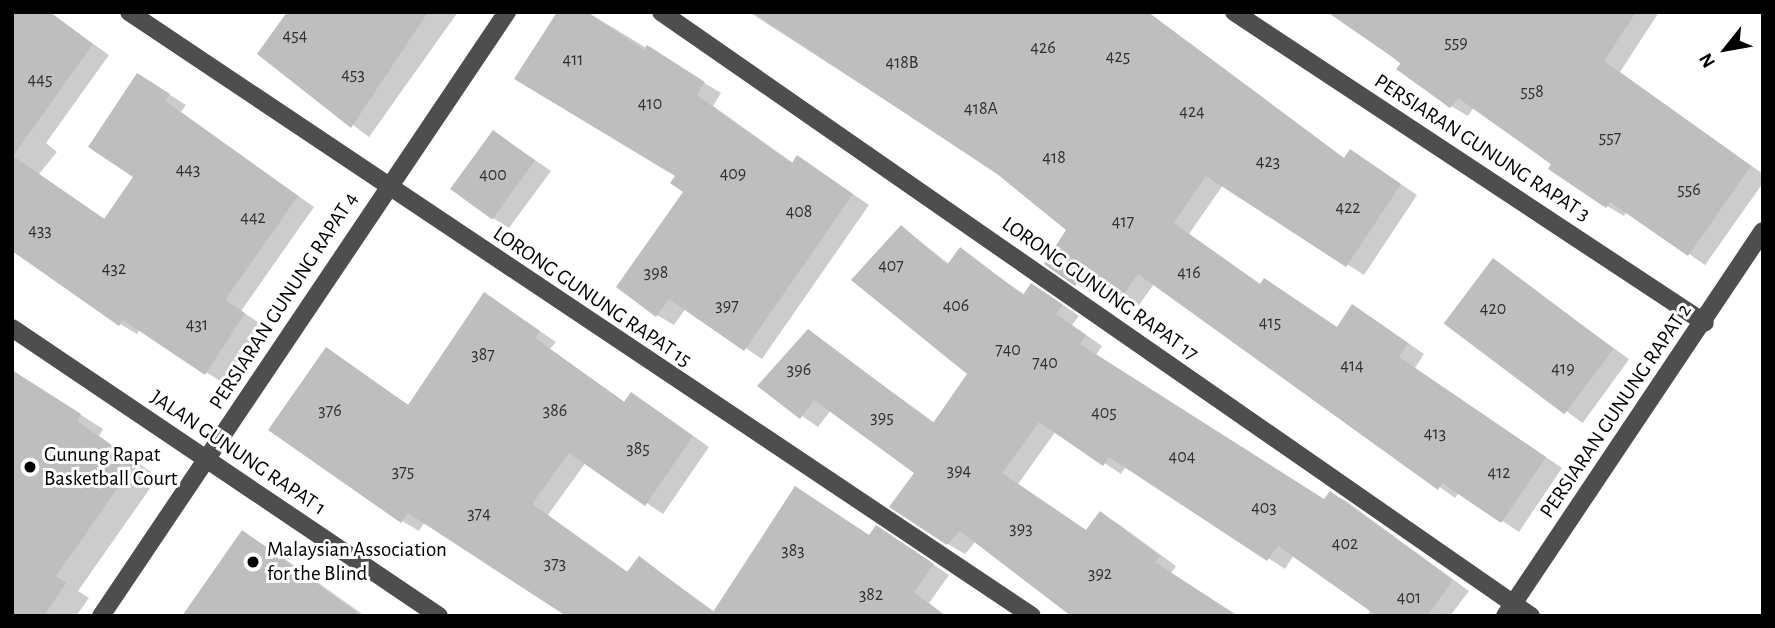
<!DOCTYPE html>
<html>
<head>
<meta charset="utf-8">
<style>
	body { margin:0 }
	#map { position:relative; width:1775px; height:628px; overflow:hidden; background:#fff; font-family:"Alegreya Sans",sans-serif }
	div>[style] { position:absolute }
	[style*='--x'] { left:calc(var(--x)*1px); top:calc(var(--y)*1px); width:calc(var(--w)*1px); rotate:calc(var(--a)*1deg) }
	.shadow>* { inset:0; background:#0003; transform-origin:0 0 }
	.building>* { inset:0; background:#bebebe; transform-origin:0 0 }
	.minor>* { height:18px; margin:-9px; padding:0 9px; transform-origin:9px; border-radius:9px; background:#4e4e4e }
	.dots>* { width:19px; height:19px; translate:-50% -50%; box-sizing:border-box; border:4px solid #fff; border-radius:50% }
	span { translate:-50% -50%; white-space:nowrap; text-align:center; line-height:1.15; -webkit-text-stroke:6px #fff; paint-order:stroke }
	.number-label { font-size:18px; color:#303030 }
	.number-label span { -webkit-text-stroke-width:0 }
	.street-label { font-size:21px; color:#000 }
	.poi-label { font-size:21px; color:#000 }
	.left { translate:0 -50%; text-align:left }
	.frame { position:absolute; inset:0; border:14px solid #000; pointer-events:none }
	.north { position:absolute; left:1691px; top:14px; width:70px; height:70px; -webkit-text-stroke:5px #fff; paint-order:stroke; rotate:239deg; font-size:19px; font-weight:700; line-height:28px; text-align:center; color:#000 }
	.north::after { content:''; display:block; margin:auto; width:24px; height:32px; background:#000; clip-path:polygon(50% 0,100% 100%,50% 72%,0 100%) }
</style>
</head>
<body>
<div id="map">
	<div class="shadow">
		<i style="clip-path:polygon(12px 12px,49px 13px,109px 55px,46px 143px,57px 152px,39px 174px,106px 220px,136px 177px,154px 85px,186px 105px,181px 112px,314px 207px,241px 311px,261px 324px,223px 383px,140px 329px,137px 334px,120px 324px,12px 249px)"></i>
		<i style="clip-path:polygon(356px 12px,458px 12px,369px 137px,259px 54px)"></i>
		<i style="clip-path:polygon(587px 12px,721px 93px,713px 106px,793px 163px,798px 157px,869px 205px,762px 359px,686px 308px,674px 325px,657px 315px,686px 192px)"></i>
		<i style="clip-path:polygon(749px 12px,1147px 12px,1345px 159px,1367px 161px,1417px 195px,1364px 275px,1223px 185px,1189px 234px,1261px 285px,1265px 280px,1338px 328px,1369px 316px,1424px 354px,1415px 368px,1562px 468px,1519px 532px,1459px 492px,1455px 498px,1154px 284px,1139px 305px,1102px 281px,1093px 294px,1076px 284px,1047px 264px,1068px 229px,998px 173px)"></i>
		<i style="clip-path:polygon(1338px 12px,1659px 12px,1620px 72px,1763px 174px,1763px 183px,1705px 265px,1627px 211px,1624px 216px,1607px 206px,1474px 107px,1468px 116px,1451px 106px)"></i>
		<i style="clip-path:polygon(494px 132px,551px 171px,509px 228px,493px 218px)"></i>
		<i style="clip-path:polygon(902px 227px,949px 264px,960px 250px,1025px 295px,1032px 285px,1049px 295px,1079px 316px,1072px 325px,1102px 346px,1096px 355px,1325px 501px,1331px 493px,1346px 501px,1469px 591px,1450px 616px,1367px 616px,1371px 610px,1294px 555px,1285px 569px,1126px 466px,1121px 474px,1056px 431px,1018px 484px,1087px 531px,1100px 514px,1117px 523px,1176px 566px,1171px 573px,976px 541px,965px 554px,948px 544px,916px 472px,831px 410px,818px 427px,759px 386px,808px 331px,935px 423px,970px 374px)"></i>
		<i style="left:1494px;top:261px;width:167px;height:79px;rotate:36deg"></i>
		<i style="clip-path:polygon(485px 294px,556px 342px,550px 349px,626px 403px,648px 404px,709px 447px,663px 514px,586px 462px,548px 515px,629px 573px,640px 558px,715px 612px,870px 537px,893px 537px,949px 575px,929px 603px,946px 616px,577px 616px,424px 523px,419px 531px,402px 521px,326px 349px,410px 406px)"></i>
		<i style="clip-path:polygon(12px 371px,103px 429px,99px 436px,158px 477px,78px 591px,89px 598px,76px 616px,12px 616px)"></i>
		<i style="clip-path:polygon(242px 533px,271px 549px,365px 616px,184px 616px)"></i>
	</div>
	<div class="building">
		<i style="clip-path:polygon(12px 12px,50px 12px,93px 44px,13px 156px,104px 219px,133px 177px,88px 147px,137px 73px,170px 94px,165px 101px,298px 196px,225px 300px,245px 313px,205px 375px,123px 320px,119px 326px,12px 251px)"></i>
		<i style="clip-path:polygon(287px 12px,428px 12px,351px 128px,257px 54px)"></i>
		<i style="clip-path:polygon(557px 12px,587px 12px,644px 50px,647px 45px,705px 82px,697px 95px,745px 130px,792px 163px,797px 155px,853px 194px,744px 351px,669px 299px,656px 317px,616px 287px,683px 192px,670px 183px,675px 176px,514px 79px)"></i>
		<i style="clip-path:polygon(752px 12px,1148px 12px,1344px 158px,1350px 149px,1401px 184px,1346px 267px,1206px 176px,1174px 223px,1260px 284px,1264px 278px,1337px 327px,1352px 304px,1408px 343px,1399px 357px,1546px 457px,1501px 523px,1442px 483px,1438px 490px,1138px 274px,1122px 297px,1085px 271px,1075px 286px,1044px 264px,1066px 230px,997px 174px)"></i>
		<i style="clip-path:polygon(1327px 12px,1636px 12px,1604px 61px,1751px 166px,1688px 256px,1610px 202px,1606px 208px,1548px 169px,1551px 164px,1458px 98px,1450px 108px,1396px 69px,1401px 63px)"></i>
		<i style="left:493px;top:130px;width:52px;height:73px;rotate:36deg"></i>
		<i style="clip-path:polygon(901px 225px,947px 265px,960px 247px,1023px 295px,1031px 283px,1063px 305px,1056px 314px,1086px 335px,1080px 344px,1324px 499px,1330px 491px,1453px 580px,1427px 616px,1377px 616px,1278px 546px,1267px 561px,1109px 457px,1103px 466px,1039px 422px,1002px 473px,1086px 530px,1100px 511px,1160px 556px,1155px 562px,1238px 616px,1071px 616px,960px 531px,947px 545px,889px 507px,914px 473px,814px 400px,800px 419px,757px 386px,808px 329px,933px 423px,967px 374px,851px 280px)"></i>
		<i style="left:1493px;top:258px;width:151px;height:82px;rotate:37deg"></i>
		<i style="clip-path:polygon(484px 292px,540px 331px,535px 338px,624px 402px,631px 392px,693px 436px,645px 506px,569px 453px,532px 504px,627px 572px,639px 556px,713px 612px,795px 486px,869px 535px,876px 525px,934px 564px,914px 592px,945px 616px,566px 616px,408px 513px,401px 523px,268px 430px,326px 347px,408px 405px)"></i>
		<i style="clip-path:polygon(12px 370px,81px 414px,77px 421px,136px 462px,56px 576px,66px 583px,44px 616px,12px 616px)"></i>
		<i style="clip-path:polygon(242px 530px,362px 616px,182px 616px)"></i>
	</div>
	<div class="minor">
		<i style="--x:129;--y:12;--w:1086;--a:33.78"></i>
		<i style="--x:661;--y:12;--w:1059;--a:34.77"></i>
		<i style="--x:1234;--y:12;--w:564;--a:33.44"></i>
		<i style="--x:12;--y:328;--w:515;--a:34"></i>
		<i style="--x:101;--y:616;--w:728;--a:-56.09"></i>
		<i style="--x:1505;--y:616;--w:463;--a:-56.2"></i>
	</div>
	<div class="dots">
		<i style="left:30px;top:467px;background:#000"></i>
		<i style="left:253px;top:562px;background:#000"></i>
	</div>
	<div class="number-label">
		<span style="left:295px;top:36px">454</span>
		<span style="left:1456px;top:43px">559</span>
		<span style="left:1043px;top:48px">426</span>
		<span style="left:1118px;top:57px">425</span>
		<span style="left:573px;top:60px">411</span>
		<span style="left:902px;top:63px">418B</span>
		<span style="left:353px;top:75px">453</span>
		<span style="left:40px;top:80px">445</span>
		<span style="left:1532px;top:92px">558</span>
		<span style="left:650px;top:104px">410</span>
		<span style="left:981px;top:109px">418A</span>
		<span style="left:1192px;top:112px">424</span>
		<span style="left:1610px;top:138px">557</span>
		<span style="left:1054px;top:158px">418</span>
		<span style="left:1268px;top:162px">423</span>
		<span style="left:188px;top:170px">443</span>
		<span style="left:733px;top:174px">409</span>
		<span style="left:493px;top:175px">400</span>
		<span style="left:1689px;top:190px">556</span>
		<span style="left:1348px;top:208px">422</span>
		<span style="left:799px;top:212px">408</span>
		<span style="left:253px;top:218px">442</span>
		<span style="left:1123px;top:222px">417</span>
		<span style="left:40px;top:231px">433</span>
		<span style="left:891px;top:266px">407</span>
		<span style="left:114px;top:269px">432</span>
		<span style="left:656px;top:273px">398</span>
		<span style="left:1189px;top:273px">416</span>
		<span style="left:727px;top:306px">397</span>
		<span style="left:956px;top:306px">406</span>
		<span style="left:1493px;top:309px">420</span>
		<span style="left:1270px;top:323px">415</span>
		<span style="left:197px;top:325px">431</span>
		<span style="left:1008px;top:350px">740</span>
		<span style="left:483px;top:355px">387</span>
		<span style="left:1045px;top:363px">740</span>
		<span style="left:1352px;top:366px">414</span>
		<span style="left:1563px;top:369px">419</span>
		<span style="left:799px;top:370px">396</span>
		<span style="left:330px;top:411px">376</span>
		<span style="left:555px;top:411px">386</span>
		<span style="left:1104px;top:413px">405</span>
		<span style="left:882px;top:418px">395</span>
		<span style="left:1435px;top:434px">413</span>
		<span style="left:638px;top:449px">385</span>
		<span style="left:1182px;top:457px">404</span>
		<span style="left:959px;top:471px">394</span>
		<span style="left:403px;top:472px">375</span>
		<span style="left:1499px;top:473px">412</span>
		<span style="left:1264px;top:508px">403</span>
		<span style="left:479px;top:514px">374</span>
		<span style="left:1021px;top:529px">393</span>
		<span style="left:1345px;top:544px">402</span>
		<span style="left:793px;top:551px">383</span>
		<span style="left:555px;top:564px">373</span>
		<span style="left:1100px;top:574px">392</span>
		<span style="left:871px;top:595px">382</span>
		<span style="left:1409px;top:598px">401</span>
	</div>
	<div class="street-label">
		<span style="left:1482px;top:148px;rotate:33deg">PERSIARAN GUNUNG RAPAT 3</span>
		<span style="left:1100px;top:289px;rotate:35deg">LORONG GUNUNG RAPAT 17</span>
		<span style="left:592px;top:297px;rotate:34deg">LORONG GUNUNG RAPAT 15</span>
		<span style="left:284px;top:301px;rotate:-57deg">PERSIARAN GUNUNG RAPAT 4</span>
		<span style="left:1616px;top:411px;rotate:-56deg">PERSIARAN GUNUNG RAPAT 2</span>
		<span style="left:238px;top:453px;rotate:34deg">JALAN GUNUNG RAPAT 1</span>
	</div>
	<div class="poi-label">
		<span class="left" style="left:44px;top:467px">Gunung Rapat<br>Basketball Court</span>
		<span class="left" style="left:267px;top:562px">Malaysian Association<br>for the Blind</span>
	</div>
	<div class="frame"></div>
	<div class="north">N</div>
</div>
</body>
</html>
